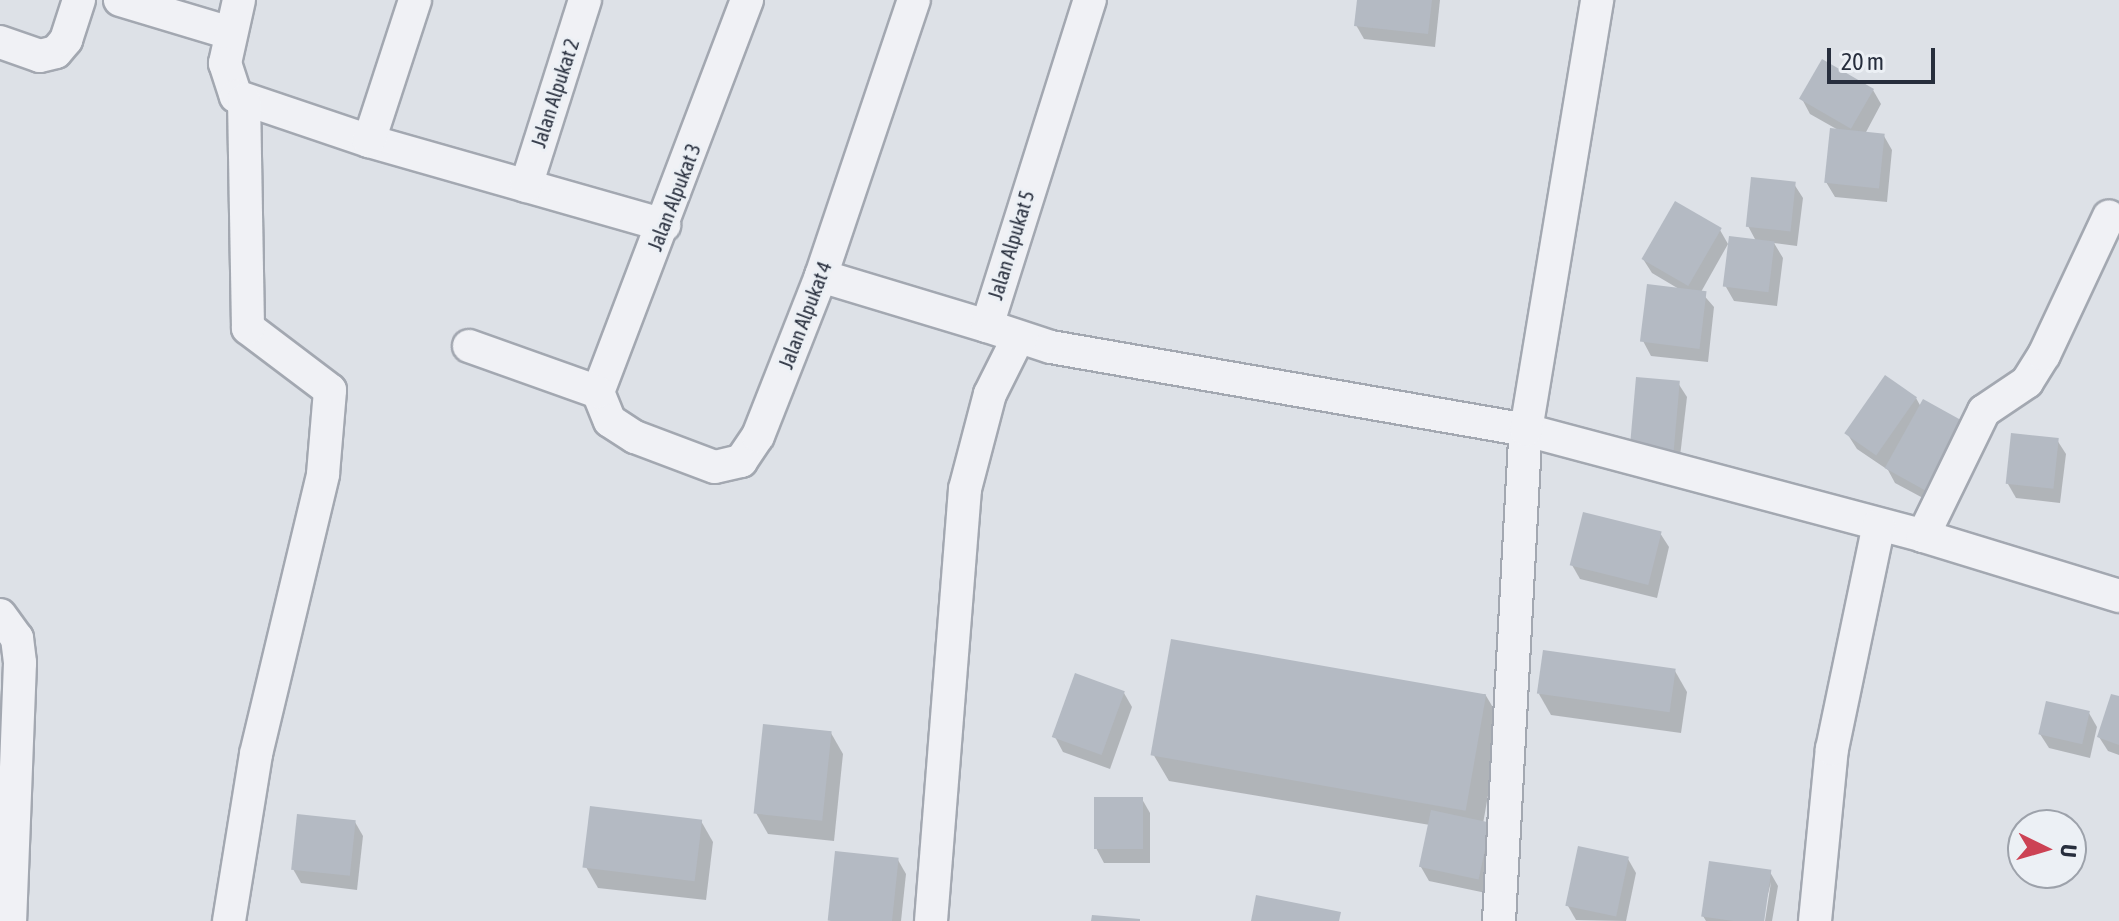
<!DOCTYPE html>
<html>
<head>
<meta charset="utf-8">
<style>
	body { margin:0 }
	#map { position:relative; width:2119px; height:921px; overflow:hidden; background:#dde1e7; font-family:"Asap Condensed",sans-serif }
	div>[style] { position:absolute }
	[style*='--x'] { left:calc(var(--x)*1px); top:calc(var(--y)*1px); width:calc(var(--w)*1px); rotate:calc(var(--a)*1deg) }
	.shadow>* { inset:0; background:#0003 }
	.building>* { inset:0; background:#b4bac3; transform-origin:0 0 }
	.roads { filter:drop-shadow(2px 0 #a3a8b1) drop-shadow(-2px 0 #a3a8b1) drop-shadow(0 2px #a3a8b1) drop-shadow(0 -2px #a3a8b1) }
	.minor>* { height:32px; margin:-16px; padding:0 16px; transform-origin:16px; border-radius:16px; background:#f0f1f5 }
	span { translate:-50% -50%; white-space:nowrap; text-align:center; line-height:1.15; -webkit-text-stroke:6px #ecf0f5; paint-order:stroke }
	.street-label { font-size:20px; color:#272e3d }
	.north { position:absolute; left:2007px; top:809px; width:80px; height:80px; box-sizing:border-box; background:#ecf0f5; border:2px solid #9da2ab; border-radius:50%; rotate:95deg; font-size:22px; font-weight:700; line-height:32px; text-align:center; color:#272e3d }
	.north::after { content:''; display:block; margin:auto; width:28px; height:36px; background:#cc4254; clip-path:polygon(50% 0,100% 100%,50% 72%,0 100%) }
	.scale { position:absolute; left:1827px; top:48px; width:108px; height:36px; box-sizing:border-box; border:4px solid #272e3d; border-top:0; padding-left:10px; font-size:24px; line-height:28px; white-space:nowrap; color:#272e3d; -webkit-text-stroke:6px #ecf0f5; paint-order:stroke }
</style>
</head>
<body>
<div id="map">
	<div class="shadow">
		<i style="clip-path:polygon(1359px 0,1440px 0,1435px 47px,1364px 39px,1356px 25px)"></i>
		<i style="clip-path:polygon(1873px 90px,1881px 104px,1865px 134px,1884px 136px,1892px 150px,1887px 202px,1835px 197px,1826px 182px,1840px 131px,1810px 114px,1802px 99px)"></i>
		<i style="clip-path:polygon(1794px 184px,1803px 198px,1797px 246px,1774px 243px,1783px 258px,1777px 306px,1734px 301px,1726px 287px,1756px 241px,1748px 226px)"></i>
		<i style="clip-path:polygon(1720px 230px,1728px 244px,1701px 292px,1714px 307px,1708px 362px,1651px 356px,1643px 341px,1679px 289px,1652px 273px,1643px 259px)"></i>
		<i style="clip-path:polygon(1678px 383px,1687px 397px,1679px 465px,1630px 446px)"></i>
		<i style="clip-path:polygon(1916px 398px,1921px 407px,1936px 505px,1895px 483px,1888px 470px,1857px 449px,1848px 435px)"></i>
		<i style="clip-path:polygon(2057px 440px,2066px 454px,2060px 503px,2016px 498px,2008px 484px)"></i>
		<i style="clip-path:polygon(1660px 533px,1669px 547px,1657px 598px,1580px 579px,1572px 565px)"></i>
		<i style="clip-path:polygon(1675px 671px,1687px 692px,1681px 733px,1551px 715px,1539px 694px)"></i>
		<i style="clip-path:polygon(1124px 693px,1132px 707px,1110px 769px,1063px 752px,1055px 737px)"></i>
		<i style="clip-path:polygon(1485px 694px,1501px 721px,1483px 824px,1489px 825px,1486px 893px,1429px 881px,1421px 867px,1430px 825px,1169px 781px,1153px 754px)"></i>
		<i style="clip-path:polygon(2119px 698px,2119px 755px,2108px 751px,2099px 737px)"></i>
		<i style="clip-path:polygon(2089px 713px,2097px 727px,2090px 758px,2049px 748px,2040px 734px)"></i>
		<i style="clip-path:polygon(831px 733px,843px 754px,834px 841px,768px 834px,756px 813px)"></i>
		<i style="clip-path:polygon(1142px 799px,1150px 813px,1150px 863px,1104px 863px,1096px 848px)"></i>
		<i style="clip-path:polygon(701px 821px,713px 842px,706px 900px,598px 888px,586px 867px)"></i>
		<i style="clip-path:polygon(355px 822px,363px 836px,357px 890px,301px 883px,293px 869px)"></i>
		<i style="clip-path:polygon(1628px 859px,1636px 873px,1626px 921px,1576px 920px,1568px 906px)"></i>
		<i style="clip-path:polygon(898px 860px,906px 874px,901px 921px,830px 921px)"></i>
		<i style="clip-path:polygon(1770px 872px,1778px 886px,1772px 921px,1765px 921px,1771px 882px,1761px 921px,1706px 921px,1703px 916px)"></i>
	</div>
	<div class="building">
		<i style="clip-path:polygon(1357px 0,1432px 0,1428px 34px,1354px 26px)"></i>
		<i style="left:1822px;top:59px;width:60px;height:46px;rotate:30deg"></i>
		<i style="left:1830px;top:128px;width:55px;height:55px;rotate:6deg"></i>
		<i style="left:1751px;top:177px;width:45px;height:50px;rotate:6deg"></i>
		<i style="left:1675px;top:201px;width:54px;height:67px;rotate:30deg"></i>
		<i style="left:1729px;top:236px;width:46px;height:51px;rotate:7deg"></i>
		<i style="left:1647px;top:284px;width:60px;height:58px;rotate:7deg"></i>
		<i style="left:1885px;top:375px;width:39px;height:71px;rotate:35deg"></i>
		<i style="left:1636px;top:377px;width:44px;height:70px;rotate:5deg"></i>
		<i style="left:1923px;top:399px;width:49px;height:79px;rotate:29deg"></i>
		<i style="left:2011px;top:433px;width:48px;height:51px;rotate:6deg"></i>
		<i style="left:1583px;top:512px;width:81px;height:55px;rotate:14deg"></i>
		<i style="left:1171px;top:639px;width:320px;height:118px;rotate:10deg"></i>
		<i style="left:1543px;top:650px;width:134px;height:44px;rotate:8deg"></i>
		<i style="left:1075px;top:673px;width:53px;height:68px;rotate:20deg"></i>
		<i style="clip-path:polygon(2111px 694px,2119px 696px,2119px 745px,2097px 737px)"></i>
		<i style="left:2046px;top:701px;width:45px;height:34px;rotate:13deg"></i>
		<i style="left:763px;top:724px;width:69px;height:90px;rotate:6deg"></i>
		<i style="left:1094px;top:797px;width:49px;height:52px"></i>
		<i style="left:590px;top:806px;width:113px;height:62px;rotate:7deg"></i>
		<i style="left:1431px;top:810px;width:61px;height:58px;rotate:12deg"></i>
		<i style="left:297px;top:814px;width:59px;height:56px;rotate:6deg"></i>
		<i style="left:1578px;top:846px;width:52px;height:61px;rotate:12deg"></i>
		<i style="left:835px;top:851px;width:64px;height:70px;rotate:6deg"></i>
		<i style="left:1709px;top:861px;width:63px;height:56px;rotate:8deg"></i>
		<i style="clip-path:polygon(1256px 895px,1341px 912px,1339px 921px,1251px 921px)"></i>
		<i style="clip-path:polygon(1092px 915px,1140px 919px,1140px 921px,1091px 921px)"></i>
	</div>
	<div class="roads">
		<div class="minor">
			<i style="--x:120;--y:0;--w:112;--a:16.7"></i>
			<i style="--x:239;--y:0;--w:65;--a:102.5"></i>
			<i style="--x:225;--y:63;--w:35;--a:72"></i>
			<i style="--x:236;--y:96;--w:140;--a:18.7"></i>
			<i style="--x:369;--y:141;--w:307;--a:15.9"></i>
			<i style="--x:747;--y:0;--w:419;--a:110.8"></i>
			<i style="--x:598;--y:392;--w:31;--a:68"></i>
			<i style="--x:610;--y:421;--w:30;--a:33"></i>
			<i style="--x:635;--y:437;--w:85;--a:20.6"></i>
			<i style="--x:715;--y:467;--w:27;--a:-13"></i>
			<i style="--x:741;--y:461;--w:30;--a:-56"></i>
			<i style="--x:758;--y:436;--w:172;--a:-68.5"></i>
			<i style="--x:821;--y:276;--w:291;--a:-71.4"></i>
			<i style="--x:0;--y:42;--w:42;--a:19.3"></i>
			<i style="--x:40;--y:56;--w:16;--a:-14"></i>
			<i style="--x:56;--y:52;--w:16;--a:-50"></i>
			<i style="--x:66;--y:40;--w:42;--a:-72"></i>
			<i style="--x:369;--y:141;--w:148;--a:-71.9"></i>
			<i style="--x:526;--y:186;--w:195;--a:-72.4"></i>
			<i style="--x:821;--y:276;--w:173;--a:16.8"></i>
			<i style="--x:987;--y:326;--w:342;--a:-72.5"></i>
			<i style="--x:987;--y:326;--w:67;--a:18.2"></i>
			<i style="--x:1051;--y:347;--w:482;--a:9.9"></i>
			<i style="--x:1526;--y:430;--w:411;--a:14.9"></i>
			<i style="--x:1923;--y:536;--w:205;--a:17"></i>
			<i style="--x:469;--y:346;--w:137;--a:19.6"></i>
			<i style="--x:1923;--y:536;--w:139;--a:-64"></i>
			<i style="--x:1984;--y:411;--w:52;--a:-34"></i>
			<i style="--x:2027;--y:382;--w:32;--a:-58"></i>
			<i style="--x:2044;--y:355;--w:153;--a:-64.9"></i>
			<i style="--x:0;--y:615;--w:29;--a:54"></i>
			<i style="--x:17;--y:638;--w:25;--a:83"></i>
			<i style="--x:20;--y:663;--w:258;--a:92.2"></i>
			<i style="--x:229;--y:921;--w:169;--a:-80.8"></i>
			<i style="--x:256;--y:754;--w:288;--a:-76.5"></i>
			<i style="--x:323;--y:474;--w:84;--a:-85.2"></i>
			<i style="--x:330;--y:390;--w:103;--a:-142.9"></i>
			<i style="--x:248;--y:328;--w:228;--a:-91"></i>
			<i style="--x:931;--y:921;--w:433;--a:-85.5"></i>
			<i style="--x:965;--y:489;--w:98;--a:-75.3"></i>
			<i style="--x:990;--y:394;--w:60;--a:-63.4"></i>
			<i style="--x:1499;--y:921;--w:492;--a:-86.9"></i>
			<i style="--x:1526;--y:430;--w:436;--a:-80.6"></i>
			<i style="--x:1815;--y:921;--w:173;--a:-84.4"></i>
			<i style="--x:1832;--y:749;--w:229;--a:-78.2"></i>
		</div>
	</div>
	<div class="street-label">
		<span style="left:555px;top:93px;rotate:-72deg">Jalan Alpukat 2</span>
		<span style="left:674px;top:197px;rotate:-69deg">Jalan Alpukat 3</span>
		<span style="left:1011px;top:245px;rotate:-73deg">Jalan Alpukat 5</span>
		<span style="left:805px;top:315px;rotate:-69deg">Jalan Alpukat 4</span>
	</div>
	<div class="north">U</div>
	<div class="scale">20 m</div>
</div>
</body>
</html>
